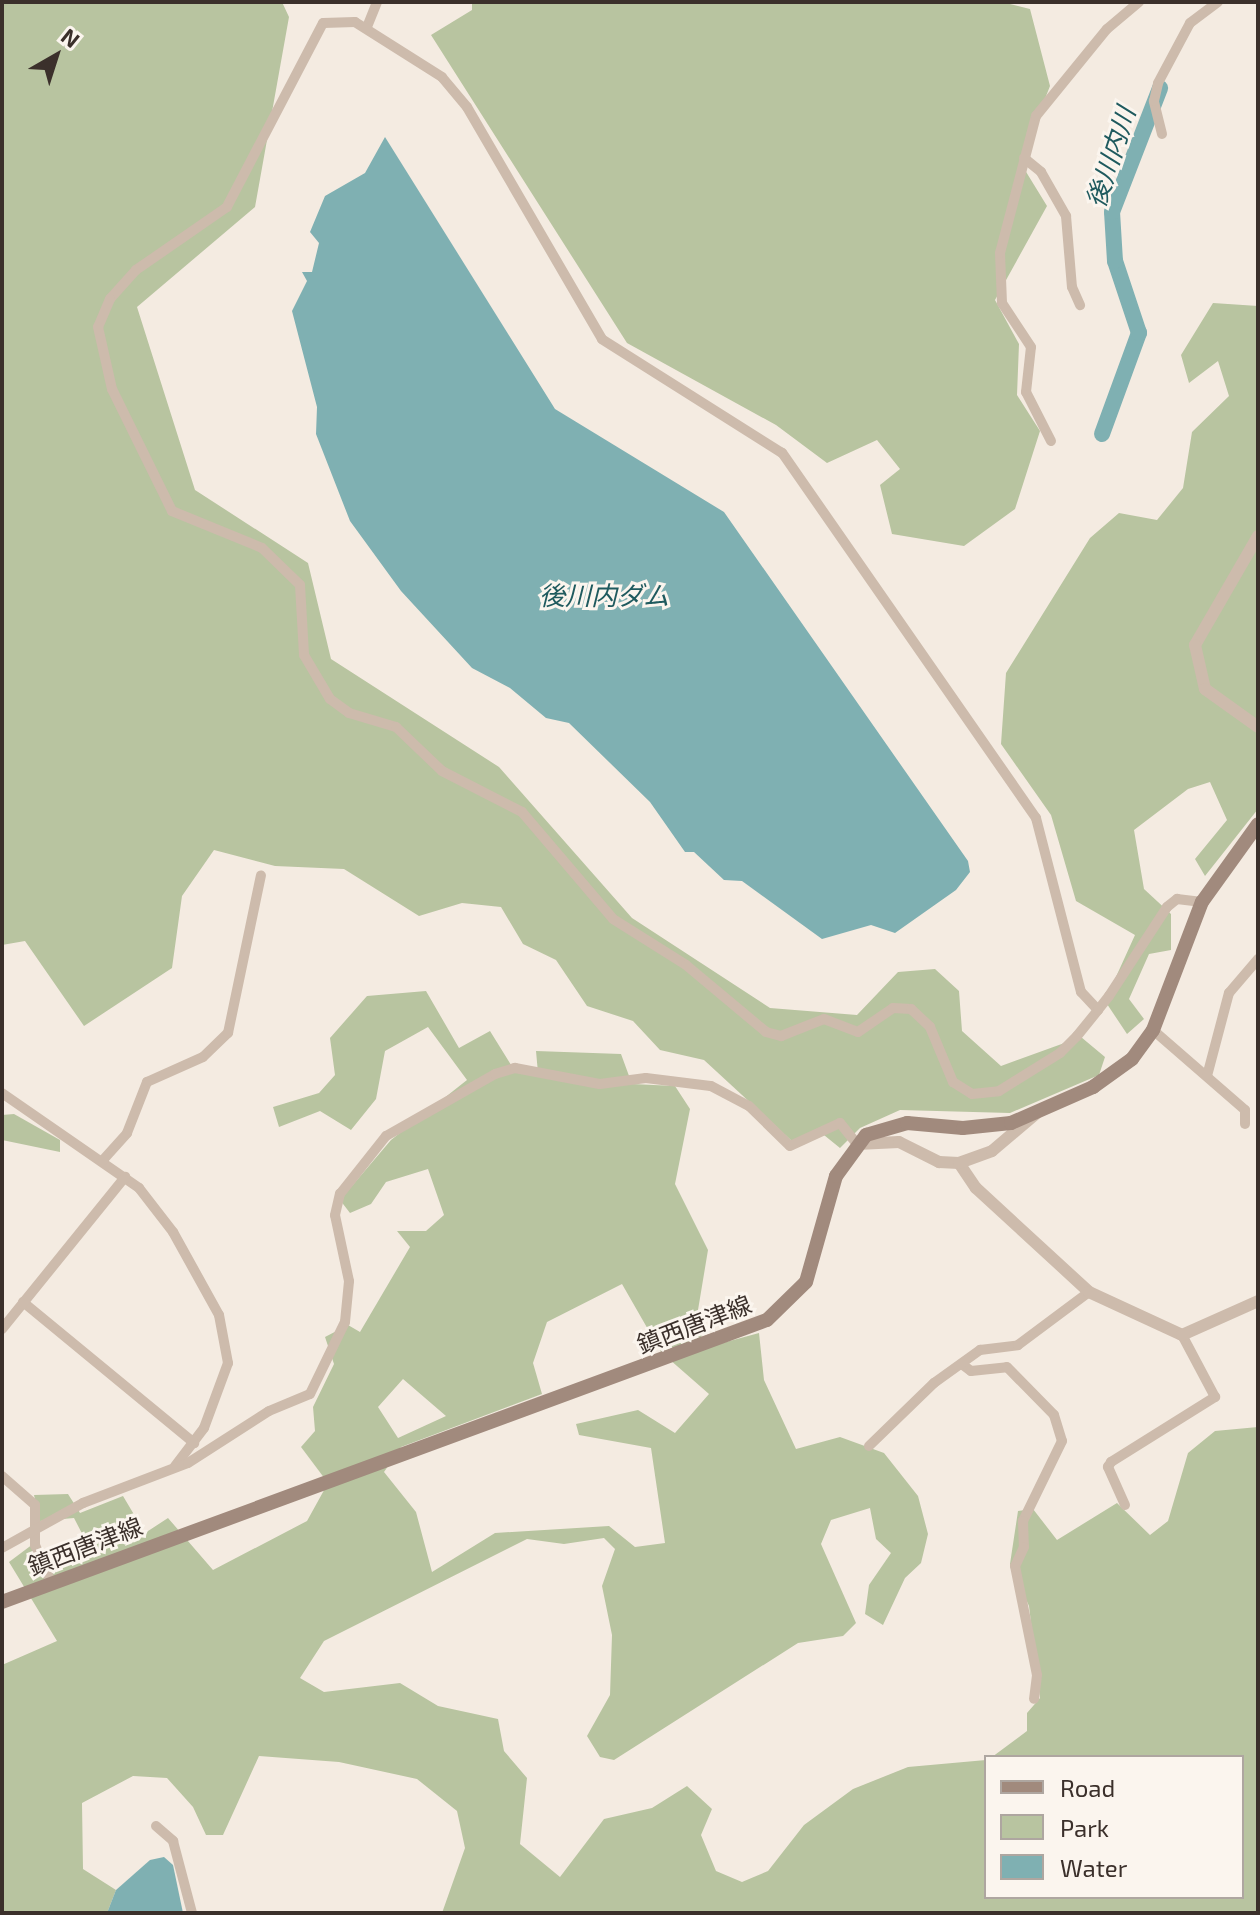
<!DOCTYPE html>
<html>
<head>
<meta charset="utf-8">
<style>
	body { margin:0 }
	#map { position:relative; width:1260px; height:1915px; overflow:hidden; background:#f4ebe1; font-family:"Exo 2","Noto Sans JP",sans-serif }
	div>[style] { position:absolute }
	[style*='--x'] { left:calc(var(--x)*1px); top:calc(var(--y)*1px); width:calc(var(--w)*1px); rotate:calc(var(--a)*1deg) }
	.green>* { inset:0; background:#b8c4a0 }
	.water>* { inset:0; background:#7fb0b2 }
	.river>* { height:16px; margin:-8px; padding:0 8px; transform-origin:8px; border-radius:8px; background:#7fb0b2 }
	.minor>* { height:10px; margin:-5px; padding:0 5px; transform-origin:5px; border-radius:5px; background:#cdbbac }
	.tertiary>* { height:12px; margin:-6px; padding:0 6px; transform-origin:6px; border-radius:6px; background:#cdbbac }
	.secondary>* { height:14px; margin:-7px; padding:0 7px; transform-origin:7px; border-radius:7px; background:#a18a7d }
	span { translate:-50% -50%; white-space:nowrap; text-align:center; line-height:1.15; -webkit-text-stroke:6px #fbf5ee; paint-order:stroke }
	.street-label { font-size:24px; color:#3b302b }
	.water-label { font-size:26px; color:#1f5a5e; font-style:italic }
	.frame { position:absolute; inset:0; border:4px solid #3b302b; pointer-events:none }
	.legend { position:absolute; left:984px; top:1755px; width:260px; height:144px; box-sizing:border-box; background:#fbf5ee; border:2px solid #aea6a0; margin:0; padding:10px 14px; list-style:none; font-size:24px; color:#3b302b }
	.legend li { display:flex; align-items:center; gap:16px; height:40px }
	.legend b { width:40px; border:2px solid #aea6a0 }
	.north { position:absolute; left:16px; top:16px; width:80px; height:80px; -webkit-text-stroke:6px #fbf5ee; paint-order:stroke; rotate:39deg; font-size:22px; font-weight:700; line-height:32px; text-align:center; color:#3b302b }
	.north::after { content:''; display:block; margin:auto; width:28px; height:36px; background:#3b302b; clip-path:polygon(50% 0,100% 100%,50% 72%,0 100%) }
</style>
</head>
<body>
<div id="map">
	<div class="green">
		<i style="clip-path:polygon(2px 2px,282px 2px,289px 17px,255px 207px,137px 307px,195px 490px,308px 563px,331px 659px,499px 767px,632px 918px,770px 1008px,857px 1015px,898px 972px,935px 969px,959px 991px,962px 1031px,1001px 1066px,1081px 1037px,1105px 1057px,1099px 1075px,1010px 1113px,900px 1110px,860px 1128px,840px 1148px,819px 1131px,794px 1143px,704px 1060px,660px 1050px,633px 1021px,587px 1006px,556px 960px,523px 944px,501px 907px,462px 903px,419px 916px,344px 869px,275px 866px,214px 850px,182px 896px,172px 968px,84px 1026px,25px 941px,2px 945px)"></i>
		<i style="clip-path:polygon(472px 2px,1002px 2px,1030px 9px,1050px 86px,1020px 162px,1047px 206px,995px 300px,1019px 344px,1017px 395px,1040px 431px,1015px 509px,964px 546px,892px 534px,880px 485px,900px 469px,877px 440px,827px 463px,776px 425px,627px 343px,431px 35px,472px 10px)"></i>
		<i style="clip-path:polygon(1213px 303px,1258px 306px,1258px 809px,1205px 876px,1195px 859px,1227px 820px,1210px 782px,1188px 789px,1134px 830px,1144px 889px,1171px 914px,1171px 950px,1149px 954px,1129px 999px,1144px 1019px,1127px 1034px,1105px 1001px,1135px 935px,1076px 901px,1051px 815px,1001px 744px,1006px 673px,1090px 538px,1119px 513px,1157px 520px,1183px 488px,1192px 432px,1229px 396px,1218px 361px,1189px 383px,1181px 355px)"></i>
		<i style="clip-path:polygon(evenodd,426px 991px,459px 1048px,490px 1031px,516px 1073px,538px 1073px,536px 1051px,621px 1054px,632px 1084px,675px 1086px,690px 1109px,675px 1184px,708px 1250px,697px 1316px,704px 1348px,759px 1333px,764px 1380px,796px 1449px,840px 1437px,884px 1453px,918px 1496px,928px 1534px,921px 1563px,905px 1578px,883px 1625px,865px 1614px,869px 1585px,891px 1553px,876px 1539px,870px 1508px,831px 1520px,821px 1544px,856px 1623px,843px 1636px,798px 1643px,614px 1760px,600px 1757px,587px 1736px,610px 1695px,612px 1635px,602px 1586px,615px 1549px,604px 1538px,564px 1544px,527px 1539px,324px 1641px,300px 1678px,324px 1692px,400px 1683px,438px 1706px,498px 1719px,504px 1751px,527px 1778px,520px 1844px,560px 1877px,604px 1819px,652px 1808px,687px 1786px,712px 1809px,701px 1835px,716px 1871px,742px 1882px,768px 1871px,804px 1825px,853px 1789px,908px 1767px,986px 1760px,986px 1897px,1242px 1897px,1242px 1757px,992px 1757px,1027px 1731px,1027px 1713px,1040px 1698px,1029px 1606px,1010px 1564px,1018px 1511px,1033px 1509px,1057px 1540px,1117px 1503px,1150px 1535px,1168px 1521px,1188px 1453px,1215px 1431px,1258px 1427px,1258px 1913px,442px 1913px,465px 1848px,457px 1811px,417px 1779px,339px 1762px,259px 1756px,223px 1835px,206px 1835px,193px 1807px,167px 1778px,133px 1776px,82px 1803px,83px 1869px,116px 1890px,107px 1913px,2px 1913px,2px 1665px,57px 1641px,9px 1562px,33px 1544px,52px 1573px,90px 1549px,74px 1518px,40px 1521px,34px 1495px,68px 1494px,80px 1513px,123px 1496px,145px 1533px,168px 1518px,213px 1570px,307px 1521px,328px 1483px,301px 1447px,315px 1431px,313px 1407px,334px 1364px,325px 1337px,348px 1325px,360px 1332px,410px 1247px,397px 1231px,426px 1231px,444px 1215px,428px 1169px,386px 1182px,371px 1204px,350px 1213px,340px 1200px,391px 1140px,467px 1080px,428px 1027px,385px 1051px,376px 1099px,351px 1130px,320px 1111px,279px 1127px,273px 1107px,319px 1093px,335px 1075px,330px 1038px,367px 996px,426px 991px,622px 1284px,661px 1352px,709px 1394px,675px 1433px,638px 1410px,576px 1424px,579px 1435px,651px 1448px,665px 1543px,635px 1547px,609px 1526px,495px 1533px,432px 1572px,416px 1512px,384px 1472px,401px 1447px,542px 1394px,533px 1363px,547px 1322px,622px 1284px,426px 991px,403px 1379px,446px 1416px,398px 1438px,378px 1407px,403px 1379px)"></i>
		<i style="clip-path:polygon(14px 1114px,60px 1140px,60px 1152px,2px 1140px,2px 1115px)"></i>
	</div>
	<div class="water">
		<i style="clip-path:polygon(385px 137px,555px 409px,724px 512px,968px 861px,970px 872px,956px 890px,895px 933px,871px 925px,822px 939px,742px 881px,724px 880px,694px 852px,685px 852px,650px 802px,569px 723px,546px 718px,510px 688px,472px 668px,401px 591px,350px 521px,316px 434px,317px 407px,292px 311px,307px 281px,302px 272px,312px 272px,319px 243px,310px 232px,325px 196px,365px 173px)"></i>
		<i style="clip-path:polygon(164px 1857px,173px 1865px,183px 1913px,107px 1913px,116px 1890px,150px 1860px)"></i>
	</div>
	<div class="river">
		<i style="--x:1102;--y:434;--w:108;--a:-69.9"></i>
		<i style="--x:1139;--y:333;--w:76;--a:-108.4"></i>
		<i style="--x:1115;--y:261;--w:49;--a:-93.5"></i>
		<i style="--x:1112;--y:212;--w:133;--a:-68.8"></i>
	</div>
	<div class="minor">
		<i style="--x:367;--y:27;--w:27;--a:-68"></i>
		<i style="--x:1162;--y:134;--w:34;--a:-104"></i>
		<i style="--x:1154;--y:101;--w:18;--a:-77"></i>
		<i style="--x:1158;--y:83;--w:68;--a:-61.9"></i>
		<i style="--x:1190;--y:23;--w:35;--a:-37"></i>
		<i style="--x:1024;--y:158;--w:22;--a:39"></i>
		<i style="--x:1041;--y:172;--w:51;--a:60.4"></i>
		<i style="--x:1066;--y:216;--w:71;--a:85.2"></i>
		<i style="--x:1072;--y:287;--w:20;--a:66"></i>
		<i style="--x:1051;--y:441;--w:55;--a:-117"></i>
		<i style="--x:1026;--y:392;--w:45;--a:-83.7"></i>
		<i style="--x:1031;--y:347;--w:53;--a:-123.4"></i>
		<i style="--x:1002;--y:303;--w:50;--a:-92.3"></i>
		<i style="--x:1000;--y:253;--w:142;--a:-75.3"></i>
		<i style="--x:1036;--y:116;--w:112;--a:-50.8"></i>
		<i style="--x:1107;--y:29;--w:42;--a:-40.2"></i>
		<i style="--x:1098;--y:1010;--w:25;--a:-133"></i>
		<i style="--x:1081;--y:992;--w:180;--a:-104.5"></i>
		<i style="--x:1036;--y:818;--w:445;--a:-124.8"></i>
		<i style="--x:782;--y:453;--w:213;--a:-147.7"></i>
		<i style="--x:602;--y:339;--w:268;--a:-120.2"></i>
		<i style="--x:467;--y:107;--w:39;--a:-130"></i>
		<i style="--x:442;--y:77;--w:103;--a:-147.7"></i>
		<i style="--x:355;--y:22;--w:32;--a:178"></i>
		<i style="--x:323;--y:23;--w:208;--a:117.6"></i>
		<i style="--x:227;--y:207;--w:111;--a:145.3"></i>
		<i style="--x:136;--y:270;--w:39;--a:132"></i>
		<i style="--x:110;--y:299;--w:30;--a:113"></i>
		<i style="--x:98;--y:327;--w:64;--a:77.3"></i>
		<i style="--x:112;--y:389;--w:136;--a:63.8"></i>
		<i style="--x:172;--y:511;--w:97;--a:22.3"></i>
		<i style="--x:262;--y:548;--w:53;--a:44.2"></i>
		<i style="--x:300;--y:585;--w:70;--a:86.7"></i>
		<i style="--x:304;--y:655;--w:51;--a:59.4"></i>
		<i style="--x:330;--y:699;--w:24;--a:36"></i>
		<i style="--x:349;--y:713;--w:49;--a:16.6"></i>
		<i style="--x:396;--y:727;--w:64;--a:43.7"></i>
		<i style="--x:442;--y:771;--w:90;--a:27.1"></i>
		<i style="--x:522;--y:812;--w:140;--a:49.6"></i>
		<i style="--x:613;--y:919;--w:86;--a:32.2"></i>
		<i style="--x:686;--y:965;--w:104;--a:39.9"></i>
		<i style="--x:766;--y:1032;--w:16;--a:15"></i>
		<i style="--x:781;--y:1036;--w:46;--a:-21.6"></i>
		<i style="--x:824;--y:1019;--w:36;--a:21"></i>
		<i style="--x:858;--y:1032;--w:42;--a:-34.4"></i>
		<i style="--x:893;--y:1008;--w:18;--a:3"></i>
		<i style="--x:911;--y:1009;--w:26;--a:43"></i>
		<i style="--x:930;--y:1027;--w:60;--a:67.3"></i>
		<i style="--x:953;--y:1082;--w:22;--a:32"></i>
		<i style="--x:972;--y:1094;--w:27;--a:-6"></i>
		<i style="--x:999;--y:1091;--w:72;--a:-31.9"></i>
		<i style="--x:1060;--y:1053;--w:24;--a:-45"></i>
		<i style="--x:1077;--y:1036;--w:33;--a:-51"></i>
		<i style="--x:1098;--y:1010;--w:18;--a:-52"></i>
		<i style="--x:1109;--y:996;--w:106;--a:-56.9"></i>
		<i style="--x:1167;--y:907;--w:13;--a:-39"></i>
		<i style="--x:1177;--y:899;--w:25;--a:7"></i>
		<i style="--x:1153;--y:1030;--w:122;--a:41"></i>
		<i style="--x:1245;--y:1110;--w:14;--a:90"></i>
		<i style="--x:1207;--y:1076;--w:86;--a:-75.2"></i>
		<i style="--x:1229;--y:993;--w:45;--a:-49.5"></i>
		<i style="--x:2;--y:1093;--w:167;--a:34.7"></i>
		<i style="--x:139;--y:1188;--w:56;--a:52.3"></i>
		<i style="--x:173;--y:1232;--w:95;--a:61"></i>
		<i style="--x:219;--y:1315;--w:49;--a:79.4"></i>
		<i style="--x:228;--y:1363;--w:69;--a:110.3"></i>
		<i style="--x:204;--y:1428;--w:48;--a:127.3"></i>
		<i style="--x:103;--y:1160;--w:36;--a:-48"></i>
		<i style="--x:127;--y:1133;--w:55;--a:-68.6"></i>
		<i style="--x:147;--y:1082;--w:61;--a:-24.1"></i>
		<i style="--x:203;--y:1057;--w:35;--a:-44"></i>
		<i style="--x:228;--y:1033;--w:161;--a:-78.2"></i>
		<i style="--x:23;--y:1302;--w:222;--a:39.5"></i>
		<i style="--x:2;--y:1329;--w:196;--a:-51"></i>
		<i style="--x:963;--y:1365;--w:10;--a:37"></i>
		<i style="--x:971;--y:1371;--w:36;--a:-6"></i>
		<i style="--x:1007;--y:1367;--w:67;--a:45.6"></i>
		<i style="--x:1054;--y:1415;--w:27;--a:73"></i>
		<i style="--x:1062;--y:1441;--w:89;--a:116"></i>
		<i style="--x:1023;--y:1521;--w:26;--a:88"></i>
		<i style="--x:1024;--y:1547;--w:21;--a:115"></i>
		<i style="--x:1015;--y:1566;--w:111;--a:78.6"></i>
		<i style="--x:1037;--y:1675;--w:24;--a:97"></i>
		<i style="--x:869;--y:1446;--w:91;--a:-44.1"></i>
		<i style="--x:934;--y:1383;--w:57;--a:-35.7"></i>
		<i style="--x:980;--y:1350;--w:38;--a:-7"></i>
		<i style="--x:1018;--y:1345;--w:89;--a:-36.7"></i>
		<i style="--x:2;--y:1476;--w:44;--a:41.3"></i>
		<i style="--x:35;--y:1505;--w:40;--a:90"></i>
		<i style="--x:35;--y:1545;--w:40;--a:66.6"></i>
		<i style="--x:1125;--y:1505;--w:42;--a:-114.1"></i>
		<i style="--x:1108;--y:1467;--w:6;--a:-59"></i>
		<i style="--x:1111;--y:1462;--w:123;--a:-32"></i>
		<i style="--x:1215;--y:1397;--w:70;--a:-118"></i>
		<i style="--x:2;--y:1548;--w:93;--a:-29.1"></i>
		<i style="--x:83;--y:1503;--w:112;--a:-20.9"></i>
		<i style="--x:188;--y:1463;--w:96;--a:-32.7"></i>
		<i style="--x:269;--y:1411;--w:44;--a:-22.5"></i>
		<i style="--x:310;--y:1394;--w:80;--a:-64.1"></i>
		<i style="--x:345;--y:1322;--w:41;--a:-84.4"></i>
		<i style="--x:349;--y:1281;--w:67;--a:-102"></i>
		<i style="--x:335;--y:1215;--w:22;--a:-77"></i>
		<i style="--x:340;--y:1194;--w:74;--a:-51.6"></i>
		<i style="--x:386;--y:1136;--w:125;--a:-29.6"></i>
		<i style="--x:495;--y:1074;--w:21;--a:-17"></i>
		<i style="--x:515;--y:1068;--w:86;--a:10.7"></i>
		<i style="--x:600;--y:1084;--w:46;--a:-7.4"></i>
		<i style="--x:646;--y:1078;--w:65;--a:7"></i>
		<i style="--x:711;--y:1086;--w:43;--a:27.8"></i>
		<i style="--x:749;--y:1106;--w:57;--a:44.3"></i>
		<i style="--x:790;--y:1146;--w:55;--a:-24.7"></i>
		<i style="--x:840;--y:1123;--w:27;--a:51"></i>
		<i style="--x:156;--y:1826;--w:23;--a:41"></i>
		<i style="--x:173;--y:1841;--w:74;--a:75.2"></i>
	</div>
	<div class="tertiary">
		<i style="--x:1258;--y:536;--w:126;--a:120"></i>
		<i style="--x:1195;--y:645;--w:45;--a:77.2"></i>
		<i style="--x:1205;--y:689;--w:65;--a:35.6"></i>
		<i style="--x:857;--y:1144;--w:42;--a:-2.7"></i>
		<i style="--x:899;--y:1142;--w:45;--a:26.6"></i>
		<i style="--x:939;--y:1162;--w:20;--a:3"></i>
		<i style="--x:959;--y:1163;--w:30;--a:56"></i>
		<i style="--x:976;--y:1188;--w:154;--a:42.6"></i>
		<i style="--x:1089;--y:1292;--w:102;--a:24.8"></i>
		<i style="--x:1182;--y:1335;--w:83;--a:-24.1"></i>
		<i style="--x:959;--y:1163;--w:35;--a:-20"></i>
		<i style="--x:992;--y:1151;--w:62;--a:-40.4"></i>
	</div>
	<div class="secondary">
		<i style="--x:2;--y:1602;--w:815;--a:-20.24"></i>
		<i style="--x:767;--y:1320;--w:54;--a:-44.3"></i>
		<i style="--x:806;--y:1282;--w:110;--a:-74.2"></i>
		<i style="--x:836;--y:1176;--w:51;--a:-53.8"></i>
		<i style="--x:866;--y:1135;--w:43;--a:-16.3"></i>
		<i style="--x:907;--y:1123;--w:56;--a:5.1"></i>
		<i style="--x:963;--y:1128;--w:48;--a:-5.9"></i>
		<i style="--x:1011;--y:1123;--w:90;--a:-23.7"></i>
		<i style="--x:1093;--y:1087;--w:48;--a:-35.7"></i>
		<i style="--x:1132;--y:1059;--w:36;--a:-54"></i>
		<i style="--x:1153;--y:1030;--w:137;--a:-69.1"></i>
		<i style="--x:1202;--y:902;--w:96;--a:-54.3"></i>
	</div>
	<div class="street-label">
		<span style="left:694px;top:1324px;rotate:-21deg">鎮西唐津線</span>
		<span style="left:85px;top:1546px;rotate:-21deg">鎮西唐津線</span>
	</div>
	<div class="water-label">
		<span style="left:1110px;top:157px;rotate:-72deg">後川内川</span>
		<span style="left:604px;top:595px">後川内ダム</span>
	</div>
	<div class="frame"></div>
	<ul class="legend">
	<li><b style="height:10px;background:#a18a7d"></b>Road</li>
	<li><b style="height:22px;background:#b8c4a0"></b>Park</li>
	<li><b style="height:22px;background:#7fb0b2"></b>Water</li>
	</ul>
	<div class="north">N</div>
</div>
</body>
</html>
